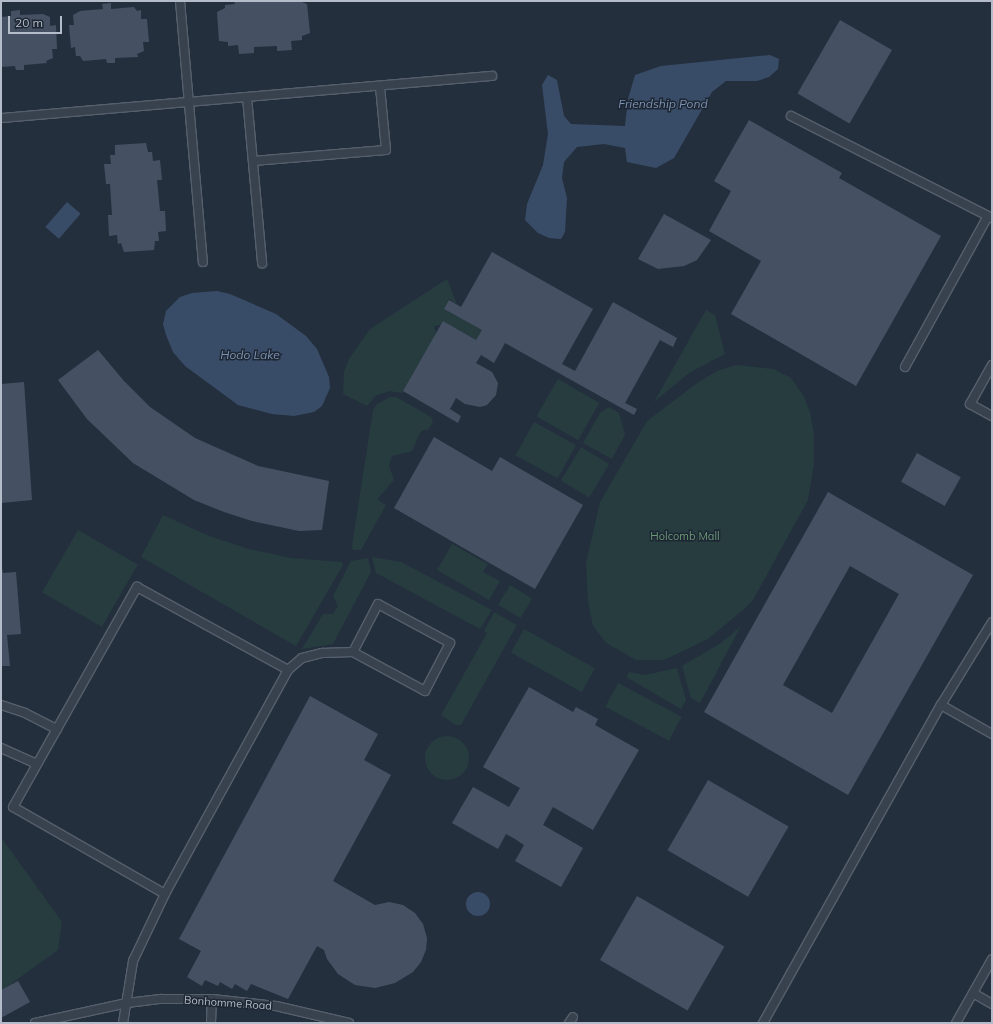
<!DOCTYPE html>
<html>
<head>
<meta charset="utf-8">
<style>
	body { margin:0 }
	#map { position:relative; width:993px; height:1024px; overflow:hidden; background:#242f3e; font-family:Mulish,sans-serif }
	div>[style] { position:absolute }
	[style*='--x'] { left:calc(var(--x)*1px); top:calc(var(--y)*1px); width:calc(var(--w)*1px); rotate:calc(var(--a)*1deg) }
	.green>* { inset:0; background:#263c3f; transform-origin:0 0 }
	.round { border-radius:50% }
	.water>* { inset:0; background:#394c67; transform-origin:0 0 }
	.building>* { inset:0; background:#455162; transform-origin:0 0 }
	.roads { filter:drop-shadow(1px 0 #565f6c) drop-shadow(-1px 0 #565f6c) drop-shadow(0 1px #565f6c) drop-shadow(0 -1px #565f6c) }
	.service>* { height:8px; margin:-4px; padding:0 4px; transform-origin:4px; border-radius:4px; background:#38414e }
	span { translate:-50% -50%; white-space:nowrap; text-align:center; line-height:1.15; -webkit-text-stroke:3px #1d2633; paint-order:stroke }
	.park-label { font-size:11px; color:#6b9a76 }
	.street-label { font-size:11px; color:#b4bcc9 }
	.water-label { font-size:12px; color:#7c92b1; font-style:italic }
	.frame { position:absolute; inset:0; border:2px solid #b4bcc9; pointer-events:none }
	.scale { position:absolute; left:8px; top:16px; width:54px; height:18px; box-sizing:border-box; border:2px solid #b4bcc9; border-top:0; padding-left:5px; font-size:12px; line-height:14px; white-space:nowrap; color:#b4bcc9; -webkit-text-stroke:3px #1d2633; paint-order:stroke }
</style>
</head>
<body>
<div id="map">
	<div class="green">
		<i style="clip-path:polygon(447px 279px,457px 304px,449px 299px,444px 309px,482px 330px,476px 340px,443px 321px,441px 325px,434px 326px,436px 334px,402px 393px,389px 391px,375px 396px,367px 406px,343px 394px,344px 372px,349px 359px,370px 329px)"></i>
		<i style="clip-path:polygon(706px 310px,715px 315px,725px 354px,689px 373px,654px 402px)"></i>
		<i style="clip-path:polygon(736px 365px,773px 369px,791px 378px,803px 395px,810px 412px,814px 434px,814px 464px,808px 500px,753px 600px,743px 610px,708px 639px,664px 660px,636px 660px,606px 643px,593px 626px,588px 602px,586px 563px,600px 502px,647px 421px,697px 383px,717px 371px)"></i>
		<i style="left:558px;top:379px;width:48px;height:43px;rotate:30deg"></i>
		<i style="clip-path:polygon(390px 397px,396px 397px,431px 417px,433px 422px,428px 430px,423px 430px,420px 433px,412px 451px,392px 456px,389px 466px,394px 480px,378px 498px,379px 501px,386px 505px,361px 550px,353px 550px,352px 546px,373px 410px,377px 404px)"></i>
		<i style="clip-path:polygon(609px 407px,619px 413px,625px 435px,612px 459px,583px 443px,600px 413px)"></i>
		<i style="left:534px;top:422px;width:48px;height:38px;rotate:29deg"></i>
		<i style="left:581px;top:447px;width:33px;height:39px;rotate:31deg"></i>
		<i style="clip-path:polygon(163px 515px,209px 536px,249px 549px,291px 558px,342px 562px,343px 565px,296px 646px,141px 557px)"></i>
		<i style="left:78px;top:530px;width:69px;height:72px;rotate:30deg"></i>
		<i style="clip-path:polygon(452px 544px,488px 564px,483px 572px,500px 581px,489px 600px,437px 570px)"></i>
		<i style="clip-path:polygon(372px 557px,401px 562px,492px 610px,480px 629px,376px 573px)"></i>
		<i style="clip-path:polygon(368px 558px,371px 572px,333px 644px,302px 649px,323px 614px,333px 614px,338px 606px,333px 596px,351px 561px)"></i>
		<i style="left:510px;top:585px;width:26px;height:23px;rotate:31deg"></i>
		<i style="clip-path:polygon(494px 612px,517px 625px,461px 725px,456px 725px,441px 715px,487px 633px,484px 631px)"></i>
		<i style="clip-path:polygon(741px 626px,700px 703px,691px 698px,682px 666px,721px 643px)"></i>
		<i style="left:524px;top:629px;width:81px;height:27px;rotate:29deg"></i>
		<i style="clip-path:polygon(677px 668px,686px 700px,681px 709px,626px 677px,629px 672px,645px 675px)"></i>
		<i style="left:618px;top:683px;width:72px;height:27px;rotate:28deg"></i>
		<i class="round" style="left:425px;top:736px;width:44px;height:44px"></i>
		<i style="clip-path:polygon(1px 837px,62px 922px,58px 950px,1px 991px)"></i>
	</div>
	<div class="water">
		<i style="clip-path:polygon(770px 55px,779px 59px,778px 69px,769px 77px,757px 81px,726px 81px,712px 92px,674px 158px,656px 168px,627px 162px,625px 148px,604px 144px,577px 147px,564px 162px,562px 178px,567px 198px,565px 232px,561px 239px,549px 238px,538px 233px,525px 220px,527px 204px,543px 165px,548px 134px,542px 85px,548px 75px,557px 80px,564px 116px,571px 124px,625px 126px,628px 99px,635px 75px,661px 66px)"></i>
		<i style="left:67px;top:202px;width:18px;height:33px;rotate:41deg"></i>
		<i style="clip-path:polygon(217px 291px,230px 294px,276px 314px,306px 336px,317px 349px,329px 377px,330px 388px,322px 406px,314px 412px,294px 416px,272px 414px,238px 405px,185px 366px,173px 352px,166px 335px,163px 324px,166px 311px,180px 297px,192px 293px)"></i>
		<i class="round" style="left:466px;top:892px;width:24px;height:24px"></i>
	</div>
	<div class="building">
		<i style="clip-path:polygon(234px 1px,299px 1px,307px 4px,310px 33px,302px 36px,302px 40px,291px 41px,292px 50px,277px 51px,277px 46px,254px 47px,254px 53px,239px 54px,238px 45px,228px 46px,228px 42px,219px 41px,217px 12px,225px 8px,225px 5px,235px 4px)"></i>
		<i style="clip-path:polygon(111px 3px,111px 9px,134px 7px,137px 11px,141px 10px,141px 19px,147px 19px,149px 42px,143px 42px,144px 51px,137px 54px,138px 57px,115px 58px,115px 63px,107px 63px,106px 59px,83px 61px,80px 56px,76px 56px,75px 47px,71px 48px,69px 25px,74px 25px,73px 15px,80px 11px,103px 9px,102px 4px)"></i>
		<i style="clip-path:polygon(20px 10px,20px 15px,43px 14px,50px 17px,50px 26px,56px 25px,57px 49px,52px 49px,53px 58px,46px 61px,47px 63px,24px 65px,24px 70px,16px 70px,15px 66px,1px 67px,1px 17px,11px 16px,11px 11px)"></i>
		<i style="left:840px;top:20px;width:60px;height:85px;rotate:30deg"></i>
		<i style="clip-path:polygon(749px 120px,842px 173px,839px 178px,941px 236px,856px 386px,731px 314px,761px 261px,709px 231px,731px 191px,714px 181px)"></i>
		<i style="clip-path:polygon(146px 143px,148px 152px,152px 152px,153px 161px,160px 160px,162px 180px,157px 180px,160px 211px,165px 211px,166px 231px,158px 232px,159px 241px,155px 241px,154px 250px,124px 252px,121px 243px,118px 244px,117px 235px,109px 236px,108px 215px,112px 215px,110px 184px,106px 184px,104px 164px,111px 164px,110px 155px,115px 155px,115px 145px)"></i>
		<i style="clip-path:polygon(664px 214px,711px 240px,697px 260px,684px 266px,658px 269px,638px 259px)"></i>
		<i style="clip-path:polygon(492px 252px,593px 309px,562px 364px,575px 371px,613px 302px,677px 338px,673px 347px,660px 340px,625px 403px,637px 409px,634px 415px,505px 343px,494px 363px,481px 355px,476px 363px,492px 372px,498px 383px,496px 395px,487px 405px,480px 407px,465px 404px,456px 398px,450px 409px,461px 416px,458px 423px,403px 391px,443px 321px,476px 340px,482px 330px,444px 309px,449px 300px,461px 307px)"></i>
		<i style="clip-path:polygon(98px 350px,124px 381px,150px 407px,195px 438px,258px 466px,329px 481px,322px 530px,299px 531px,252px 521px,224px 512px,194px 500px,133px 463px,87px 419px,58px 380px)"></i>
		<i style="clip-path:polygon(24px 382px,32px 500px,1px 503px,1px 384px)"></i>
		<i style="clip-path:polygon(434px 437px,492px 471px,500px 457px,583px 505px,535px 589px,394px 508px)"></i>
		<i style="left:917px;top:453px;width:50px;height:33px;rotate:29deg"></i>
		<i style="clip-path:polygon(evenodd,828px 492px,973px 575px,848px 795px,704px 712px,828px 492px,850px 566px,899px 594px,832px 713px,783px 685px,850px 566px)"></i>
		<i style="clip-path:polygon(1px 564px,3px 573px,16px 572px,21px 634px,7px 635px,10px 666px,1px 666px)"></i>
		<i style="clip-path:polygon(529px 687px,573px 712px,576px 707px,598px 719px,595px 725px,639px 750px,593px 830px,553px 807px,543px 825px,583px 848px,561px 887px,515px 861px,524px 845px,515px 839px,506px 834px,498px 849px,452px 823px,473px 787px,509px 807px,520px 788px,483px 767px)"></i>
		<i style="clip-path:polygon(310px 696px,378px 734px,364px 760px,391px 775px,333px 881px,375px 905px,389px 902px,403px 905px,415px 913px,423px 924px,427px 938px,426px 950px,421px 962px,413px 972px,395px 983px,375px 988px,355px 985px,338px 974px,327px 959px,324px 950px,317px 946px,288px 999px,251px 984px,247px 991px,235px 984px,232px 989px,220px 982px,218px 986px,205px 980px,202px 986px,187px 977px,201px 951px,179px 939px)"></i>
		<i style="left:708px;top:780px;width:93px;height:81px;rotate:30deg"></i>
		<i style="left:637px;top:896px;width:101px;height:74px;rotate:30deg"></i>
		<i style="clip-path:polygon(18px 981px,30px 1002px,1px 1018px,1px 990px)"></i>
	</div>
	<div class="roads">
		<div class="service">
			<i style="--x:180;--y:1;--w:262;--a:85"></i>
			<i style="--x:247;--y:97;--w:167;--a:84.8"></i>
			<i style="--x:791;--y:116;--w:225;--a:26.9"></i>
			<i style="--x:1;--y:118;--w:493;--a:-4.9"></i>
			<i style="--x:253;--y:161;--w:133;--a:-4.7"></i>
			<i style="--x:386;--y:150;--w:64;--a:-95.4"></i>
			<i style="--x:992;--y:365;--w:45;--a:119.4"></i>
			<i style="--x:970;--y:404;--w:25;--a:29"></i>
			<i style="--x:905;--y:367;--w:172;--a:-61.2"></i>
			<i style="--x:137;--y:587;--w:172;--a:28.8"></i>
			<i style="--x:288;--y:670;--w:256;--a:118.8"></i>
			<i style="--x:165;--y:894;--w:175;--a:-150.2"></i>
			<i style="--x:13;--y:807;--w:253;--a:-60.6"></i>
			<i style="--x:378;--y:604;--w:82;--a:28.4"></i>
			<i style="--x:450;--y:643;--w:54;--a:117.5"></i>
			<i style="--x:425;--y:691;--w:82;--a:-151.6"></i>
			<i style="--x:353;--y:652;--w:54;--a:-62.5"></i>
			<i style="--x:288;--y:670;--w:18;--a:-41"></i>
			<i style="--x:302;--y:658;--w:21;--a:-14"></i>
			<i style="--x:322;--y:653;--w:31;--a:-2"></i>
			<i style="--x:1;--y:705;--w:25;--a:18"></i>
			<i style="--x:25;--y:713;--w:36;--a:27"></i>
			<i style="--x:941;--y:705;--w:59;--a:29.6"></i>
			<i style="--x:1;--y:748;--w:39;--a:24"></i>
			<i style="--x:973;--y:993;--w:22;--a:30"></i>
			<i style="--x:35;--y:1023;--w:94;--a:-12.3"></i>
			<i style="--x:127;--y:1003;--w:34;--a:-7"></i>
			<i style="--x:161;--y:999;--w:51;--a:0"></i>
			<i style="--x:212;--y:999;--w:64;--a:6.2"></i>
			<i style="--x:276;--y:1006;--w:75;--a:13.1"></i>
			<i style="--x:123;--y:1023;--w:63;--a:-80.8"></i>
			<i style="--x:133;--y:961;--w:74;--a:-64.5"></i>
			<i style="--x:211;--y:1023;--w:24;--a:-88"></i>
			<i style="--x:569;--y:1023;--w:7;--a:-56"></i>
			<i style="--x:763;--y:1023;--w:364;--a:-60.8"></i>
			<i style="--x:941;--y:705;--w:97;--a:-58.4"></i>
			<i style="--x:956;--y:1023;--w:73;--a:-60.6"></i>
		</div>
	</div>
	<div class="park-label">
		<span style="left:685px;top:536px">Holcomb Mall</span>
	</div>
	<div class="street-label">
		<span style="left:228px;top:1003px;rotate:4deg">Bonhomme Road</span>
	</div>
	<div class="water-label">
		<span style="left:663px;top:104px">Friendship Pond</span>
		<span style="left:250px;top:355px">Hodo Lake</span>
	</div>
	<div class="frame"></div>
	<div class="scale">20 m</div>
</div>
</body>
</html>
